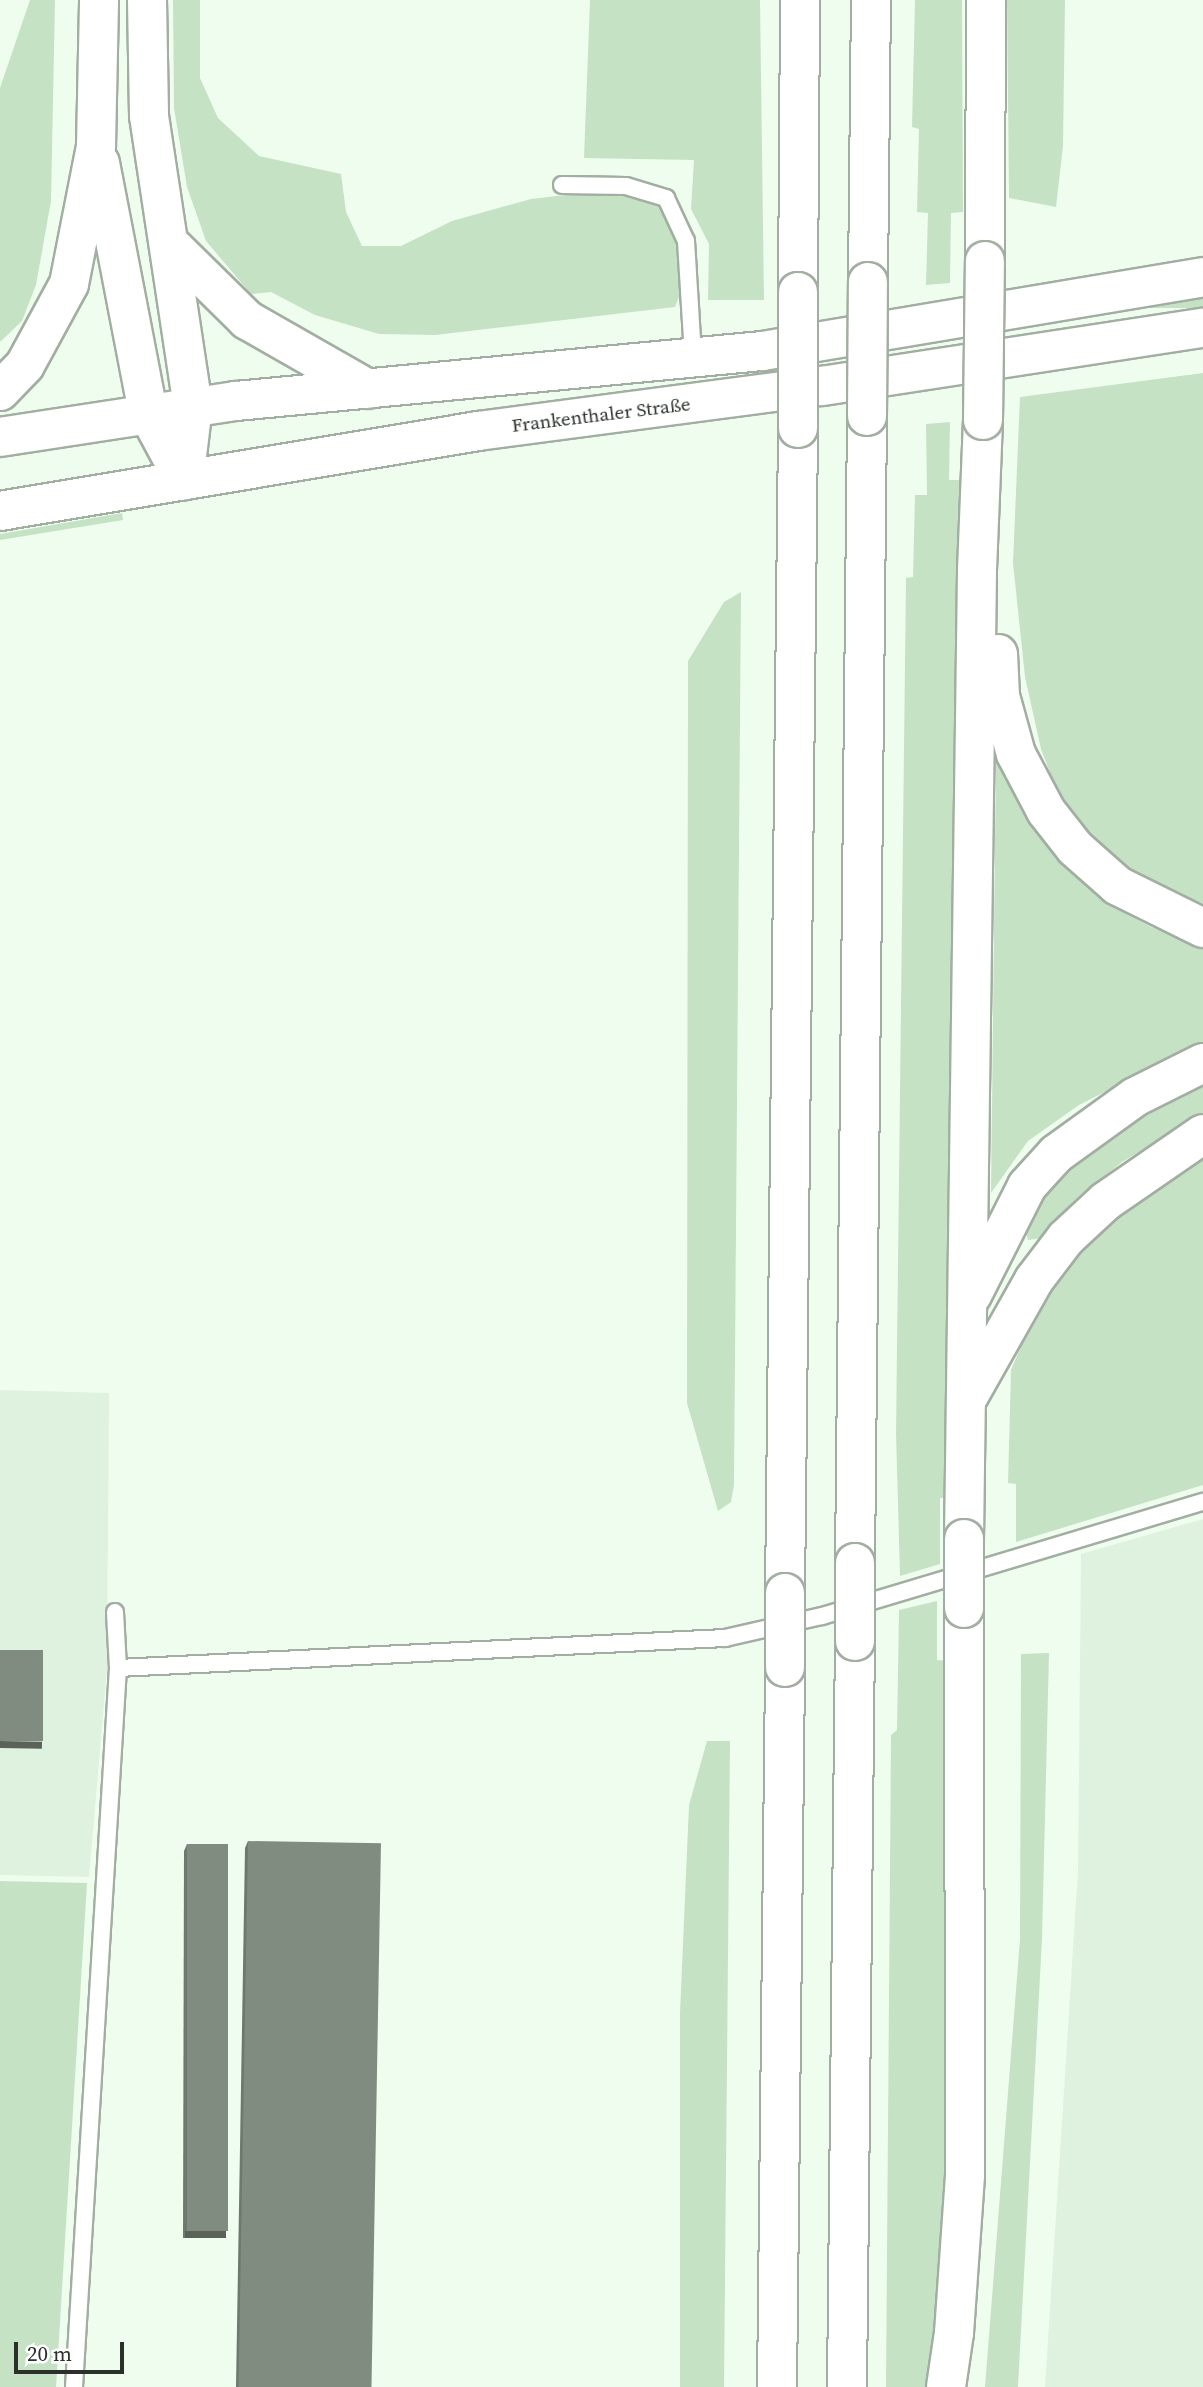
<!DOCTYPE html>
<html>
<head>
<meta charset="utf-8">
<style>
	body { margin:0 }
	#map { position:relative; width:1203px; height:2387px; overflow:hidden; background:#effdef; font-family:"Source Serif 4",serif }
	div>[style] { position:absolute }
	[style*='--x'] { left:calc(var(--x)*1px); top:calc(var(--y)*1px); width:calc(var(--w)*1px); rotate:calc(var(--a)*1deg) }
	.built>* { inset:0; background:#dff2df }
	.green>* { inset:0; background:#c5e2c5; transform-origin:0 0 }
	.roads { filter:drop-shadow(2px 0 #a2aea1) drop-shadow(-2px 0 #a2aea1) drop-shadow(0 2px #a2aea1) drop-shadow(0 -2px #a2aea1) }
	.service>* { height:16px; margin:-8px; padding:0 8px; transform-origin:8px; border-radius:8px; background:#fff }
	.primary>* { height:38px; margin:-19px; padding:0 19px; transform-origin:19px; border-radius:19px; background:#fff }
	.motorway>* { height:38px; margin:-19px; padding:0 19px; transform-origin:19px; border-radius:19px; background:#fff }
	.bridges { filter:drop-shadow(2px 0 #a2aea1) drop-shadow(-2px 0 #a2aea1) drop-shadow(0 2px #a2aea1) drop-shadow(0 -2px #a2aea1) }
	.motorway-bridge>* { height:38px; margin:-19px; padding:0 19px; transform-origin:19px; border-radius:19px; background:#fff }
	.wall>* { inset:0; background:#6e786e }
	.shaded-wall>* { inset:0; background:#5a625a; transform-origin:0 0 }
	.building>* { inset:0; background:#808c80; transform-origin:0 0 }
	span { translate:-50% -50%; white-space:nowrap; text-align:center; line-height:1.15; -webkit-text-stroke:6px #fff; paint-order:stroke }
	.street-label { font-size:19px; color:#2b302b }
	.scale { position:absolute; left:14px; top:2342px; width:110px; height:32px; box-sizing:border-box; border:4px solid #2b302b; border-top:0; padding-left:9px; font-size:21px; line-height:24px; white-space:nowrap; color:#2b302b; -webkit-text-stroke:5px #fff; paint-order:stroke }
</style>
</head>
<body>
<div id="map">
	<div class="built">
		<i style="clip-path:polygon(0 1390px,109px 1393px,107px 1669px,89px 1877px,0 1875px)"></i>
		<i style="clip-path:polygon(1203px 1519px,1203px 2387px,1045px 2387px,1078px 1871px,1081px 1554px)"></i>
	</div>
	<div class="green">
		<i style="clip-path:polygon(30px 0,55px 0,51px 201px,36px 285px,22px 321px,0 342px,0 88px)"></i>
		<i style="clip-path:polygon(173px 0,200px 0,200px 78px,218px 118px,259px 156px,341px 174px,346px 212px,362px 246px,401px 246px,452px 221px,531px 199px,617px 189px,658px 202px,679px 224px,686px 279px,675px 307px,435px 335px,379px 334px,315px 315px,271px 292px,251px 294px,206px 241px,187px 187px,174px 108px)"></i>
		<i style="clip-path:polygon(590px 0,760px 0,764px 300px,708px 300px,709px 244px,691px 209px,694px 160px,584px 158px)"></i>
		<i style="clip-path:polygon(915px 0,962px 0,963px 212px,951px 213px,950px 283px,926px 285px,928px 213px,917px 212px,919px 129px,912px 127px)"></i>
		<i style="clip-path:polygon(1007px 0,1065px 0,1063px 146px,1056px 207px,1009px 198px)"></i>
		<i style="left:1203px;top:298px;width:10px;height:185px;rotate:90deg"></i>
		<i style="clip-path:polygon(1203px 373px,1203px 903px,1169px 897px,1106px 860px,1064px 809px,1041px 749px,1025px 677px,1013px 563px,1020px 397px)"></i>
		<i style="clip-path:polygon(950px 422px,949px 480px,961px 480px,952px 1497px,940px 1498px,940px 1564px,900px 1576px,896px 1433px,906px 578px,913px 577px,915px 495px,927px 495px,926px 424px)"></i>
		<i style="clip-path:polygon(122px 513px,123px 520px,0 540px,0 534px)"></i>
		<i style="clip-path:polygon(741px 592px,734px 1485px,731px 1502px,718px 1511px,687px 1403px,688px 661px,724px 602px)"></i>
		<i style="clip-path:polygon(996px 754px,1031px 821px,1072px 872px,1108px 904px,1151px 927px,1203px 945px,1203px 1042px,1079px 1105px,1028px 1141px,991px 1193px)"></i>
		<i style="clip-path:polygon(1203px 1078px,1203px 1113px,1122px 1162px,1076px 1199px,1042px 1238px,1028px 1240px,1026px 1233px,1040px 1203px,1063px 1173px,1105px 1136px)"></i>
		<i style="clip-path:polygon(1203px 1152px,1203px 1485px,1016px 1542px,1016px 1484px,1008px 1483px,1011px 1370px,1042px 1297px,1091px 1230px)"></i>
		<i style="clip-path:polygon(937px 1601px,937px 1660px,951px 1661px,945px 2199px,931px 2387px,886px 2387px,891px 1735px,897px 1730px,899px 1610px)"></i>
		<i style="clip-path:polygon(1049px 1653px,1042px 1939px,1018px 2387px,985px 2387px,1020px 1939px,1021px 1654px)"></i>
		<i style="clip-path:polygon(707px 1741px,730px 1741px,724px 2387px,680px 2387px,680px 2013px,689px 1805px)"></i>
		<i style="clip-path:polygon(0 1881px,87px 1883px,56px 2387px,0 2387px)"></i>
	</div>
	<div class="roads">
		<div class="service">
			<i style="--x:562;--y:185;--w:64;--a:0.9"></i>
			<i style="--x:626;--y:186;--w:42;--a:16.7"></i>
			<i style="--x:666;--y:198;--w:47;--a:65.1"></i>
			<i style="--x:686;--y:241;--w:116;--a:86.5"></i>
			<i style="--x:118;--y:1668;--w:608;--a:-2.83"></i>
			<i style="--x:725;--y:1638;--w:99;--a:-12.8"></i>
			<i style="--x:822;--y:1616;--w:398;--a:-16.7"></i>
			<i style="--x:74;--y:2387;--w:720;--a:-86.5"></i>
			<i style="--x:118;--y:1668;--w:56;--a:-93.1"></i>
		</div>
		<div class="primary">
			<i style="--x:0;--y:437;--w:239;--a:-8.7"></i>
			<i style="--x:236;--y:401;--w:528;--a:-5.43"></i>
			<i style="--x:762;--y:351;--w:447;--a:-9.5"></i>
			<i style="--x:0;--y:511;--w:485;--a:-9.5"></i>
			<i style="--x:478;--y:431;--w:347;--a:-7.5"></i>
			<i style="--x:822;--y:386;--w:385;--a:-8.7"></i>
		</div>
		<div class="motorway">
			<i style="--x:147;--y:0;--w:116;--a:89"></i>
			<i style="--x:149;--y:116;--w:293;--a:81.4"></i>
			<i style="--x:193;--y:406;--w:75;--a:96.9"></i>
			<i style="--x:100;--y:163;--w:255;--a:79.1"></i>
			<i style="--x:148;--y:413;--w:76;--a:61.8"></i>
			<i style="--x:169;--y:243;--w:110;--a:44.6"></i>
			<i style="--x:247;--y:320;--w:139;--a:29.7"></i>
			<i style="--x:985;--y:261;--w:261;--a:-89.8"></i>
			<i style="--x:868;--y:282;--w:282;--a:-89.4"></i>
			<i style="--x:798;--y:292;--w:292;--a:-89.6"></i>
			<i style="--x:0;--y:391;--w:36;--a:-46"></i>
			<i style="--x:25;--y:365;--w:92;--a:-61.5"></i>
			<i style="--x:69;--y:284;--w:141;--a:-78.9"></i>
			<i style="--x:96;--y:146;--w:146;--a:-88.8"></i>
			<i style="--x:998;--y:654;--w:42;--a:87.3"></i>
			<i style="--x:1000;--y:696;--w:60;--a:74.6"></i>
			<i style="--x:1016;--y:754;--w:64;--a:62.2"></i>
			<i style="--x:1046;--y:811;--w:47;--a:51.9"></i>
			<i style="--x:1075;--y:848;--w:57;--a:41.5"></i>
			<i style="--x:1118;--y:886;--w:95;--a:26.3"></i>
			<i style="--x:972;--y:1295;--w:122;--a:-63.2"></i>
			<i style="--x:1027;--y:1186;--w:43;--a:-47.8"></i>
			<i style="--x:1056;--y:1154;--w:97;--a:-35.8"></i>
			<i style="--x:1135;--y:1097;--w:76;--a:-26.6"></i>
			<i style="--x:967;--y:1399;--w:137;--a:-60.6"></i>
			<i style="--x:1034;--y:1280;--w:53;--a:-52.7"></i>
			<i style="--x:1066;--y:1238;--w:54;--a:-42.8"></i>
			<i style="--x:1106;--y:1201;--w:118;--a:-34.6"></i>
			<i style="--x:964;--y:1539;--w:969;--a:-89.23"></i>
			<i style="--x:977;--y:570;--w:150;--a:-87.7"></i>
			<i style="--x:855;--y:1563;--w:1147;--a:-89.4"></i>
			<i style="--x:785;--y:1593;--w:1165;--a:-89.36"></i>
			<i style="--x:777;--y:2387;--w:720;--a:-89.36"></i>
			<i style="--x:847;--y:2387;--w:746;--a:-89.39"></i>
			<i style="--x:946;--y:2387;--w:55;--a:-81.6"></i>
			<i style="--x:954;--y:2333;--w:158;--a:-86"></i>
			<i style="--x:965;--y:2175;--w:567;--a:-90.1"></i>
		</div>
	</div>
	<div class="bridges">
		<div class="motorway-bridge">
			<i style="--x:867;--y:416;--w:134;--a:-89.6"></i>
			<i style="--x:983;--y:420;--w:159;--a:-89.3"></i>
			<i style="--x:798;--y:428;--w:136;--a:-90"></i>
			<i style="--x:964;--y:1539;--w:69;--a:90"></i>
			<i style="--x:855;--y:1641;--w:78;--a:-90"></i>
			<i style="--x:785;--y:1667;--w:74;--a:-90"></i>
		</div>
	</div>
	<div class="wall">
		<i style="clip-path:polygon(248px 1841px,371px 2387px,236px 2387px,245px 1848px)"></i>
		<i style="clip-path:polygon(187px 1844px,223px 2238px,183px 2238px,184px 1851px)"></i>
	</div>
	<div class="shaded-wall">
		<i style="left:0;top:1741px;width:42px;height:7px;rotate:1deg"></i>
		<i style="left:185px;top:2231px;width:41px;height:7px"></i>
	</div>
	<div class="building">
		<i style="left:0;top:1650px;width:43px;height:91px"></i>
		<i style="left:248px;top:1841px;width:133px;height:546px;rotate:1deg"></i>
		<i style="left:187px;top:1844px;width:41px;height:387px"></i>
	</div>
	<div class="street-label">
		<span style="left:601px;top:415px;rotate:-7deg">Frankenthaler Straße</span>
	</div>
	<div class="scale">20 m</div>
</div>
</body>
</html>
